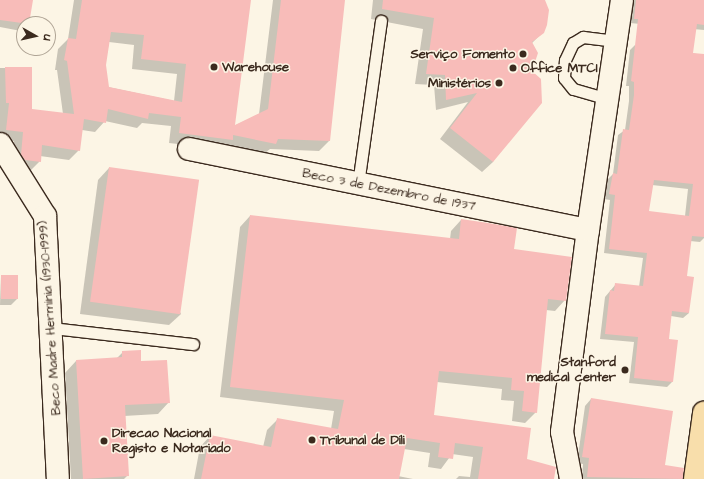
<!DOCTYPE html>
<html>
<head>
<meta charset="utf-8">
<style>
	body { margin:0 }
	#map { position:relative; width:704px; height:479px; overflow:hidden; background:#fcf5e5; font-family:"Architects Daughter",sans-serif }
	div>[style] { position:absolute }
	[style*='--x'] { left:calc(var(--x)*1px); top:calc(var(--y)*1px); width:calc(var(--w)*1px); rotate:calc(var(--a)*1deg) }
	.shadow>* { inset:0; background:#0003 }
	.building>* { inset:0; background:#f8bcb9; transform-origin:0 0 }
	.roads { filter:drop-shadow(1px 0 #3b2a1e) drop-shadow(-1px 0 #3b2a1e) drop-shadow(0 1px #3b2a1e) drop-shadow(0 -1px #3b2a1e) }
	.service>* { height:11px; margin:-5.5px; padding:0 5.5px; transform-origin:5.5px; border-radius:5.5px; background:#fcf5e5 }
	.minor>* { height:22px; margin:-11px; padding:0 11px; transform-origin:11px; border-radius:11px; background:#fcf5e5 }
	.tertiary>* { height:22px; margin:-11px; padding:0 11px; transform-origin:11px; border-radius:11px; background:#fcf5e5 }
	.primary>* { height:22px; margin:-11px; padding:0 11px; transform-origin:11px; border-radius:11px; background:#f8deab }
	.dots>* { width:11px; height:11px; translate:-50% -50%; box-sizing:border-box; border:2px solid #fcf5e5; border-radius:50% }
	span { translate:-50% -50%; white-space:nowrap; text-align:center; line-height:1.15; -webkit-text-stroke:3px #fcf5e5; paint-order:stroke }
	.poi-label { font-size:13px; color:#3b2a1e; font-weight:700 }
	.right { translate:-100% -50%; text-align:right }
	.left { translate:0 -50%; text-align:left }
	.street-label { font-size:13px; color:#3b2a1e }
	.north { position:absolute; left:16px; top:16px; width:40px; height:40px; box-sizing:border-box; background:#fcf5e5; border:1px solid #afa495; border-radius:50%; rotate:98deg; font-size:11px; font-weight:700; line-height:16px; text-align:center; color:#3b2a1e }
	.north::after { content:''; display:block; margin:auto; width:14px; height:18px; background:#3b2a1e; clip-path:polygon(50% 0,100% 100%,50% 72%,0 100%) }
</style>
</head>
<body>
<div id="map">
	<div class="shadow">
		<i style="clip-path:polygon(0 0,32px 0,28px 24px,24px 24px,21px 31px,0 27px)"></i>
		<i style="clip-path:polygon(evenodd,74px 0,250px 0,234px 126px,259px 114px,273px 0,344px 0,329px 141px,319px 151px,270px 149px,265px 153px,226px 145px,222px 149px,169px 143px,171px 126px,142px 123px,137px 128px,105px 121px,95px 132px,82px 130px,79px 150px,69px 160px,40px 156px,40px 161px,30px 171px,15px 170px,12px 165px,14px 141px,0 140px,0 68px,31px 68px,31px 110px,63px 114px,57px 70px,55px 70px,58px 49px,68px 39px,74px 0,109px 42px,134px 45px,132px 69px,177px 74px,174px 101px,108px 87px,105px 65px,109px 42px)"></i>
		<i style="clip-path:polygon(373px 0,544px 0,543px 32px,532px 43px,493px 162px,482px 172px,440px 139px,468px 102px,436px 110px,434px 85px,415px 84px,423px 29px,371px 19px)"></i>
		<i style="clip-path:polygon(635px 0,704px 0,704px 30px,630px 23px,632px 3px)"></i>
		<i style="clip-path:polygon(evenodd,635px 45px,704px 55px,704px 238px,700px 242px,690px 241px,685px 277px,689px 313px,683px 318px,671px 316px,668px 340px,677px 341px,672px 382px,667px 387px,629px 383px,634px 342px,600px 339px,605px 297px,616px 284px,639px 287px,643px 258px,604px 253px,610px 200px,604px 199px,608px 179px,613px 174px,618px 135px,625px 130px,629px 101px,629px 86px,626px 86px,630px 50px,635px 45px,652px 185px,688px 189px,685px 216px,648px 212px,652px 185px)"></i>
		<i style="clip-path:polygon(109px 168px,181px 314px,169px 325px,80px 314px,98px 180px)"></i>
		<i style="clip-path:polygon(250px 216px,450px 239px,451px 231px,461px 220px,513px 250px,565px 300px,555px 311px,546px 310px,536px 412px,525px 423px,512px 421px,514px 401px,501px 400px,502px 389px,437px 382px,433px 415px,526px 460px,555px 468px,553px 479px,456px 479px,459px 476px,470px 477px,473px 457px,452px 454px,441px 469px,428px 467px,430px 453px,404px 449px,398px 476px,413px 479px,194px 479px,200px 447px,210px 436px,263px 447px,267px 430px,277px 420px,331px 429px,334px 411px,220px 397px,240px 227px)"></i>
		<i style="clip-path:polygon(1px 277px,17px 299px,11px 305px,0 305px)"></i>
		<i style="clip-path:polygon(123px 352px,140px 362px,169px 402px,158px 414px,124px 416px,128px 475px,124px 479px,71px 479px,65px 373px,76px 361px,116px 359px)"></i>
		<i style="clip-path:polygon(591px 399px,664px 466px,683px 470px,684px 479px,582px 479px,583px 464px,577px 463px,585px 406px)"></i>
	</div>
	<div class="building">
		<i style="clip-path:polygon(0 0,33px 0,29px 24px,0 20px)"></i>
		<i style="clip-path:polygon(evenodd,82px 0,251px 0,235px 125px,268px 109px,281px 0,345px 0,330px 141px,278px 139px,276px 144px,233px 135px,233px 140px,179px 133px,181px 117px,149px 113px,148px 119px,108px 109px,106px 123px,84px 119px,80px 151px,42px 145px,41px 162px,25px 160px,21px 155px,23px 132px,6px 130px,9px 103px,6px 103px,5px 67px,32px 67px,32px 109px,74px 114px,67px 61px,64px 60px,68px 38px,76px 39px,82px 0,111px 32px,144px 35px,141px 59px,186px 64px,182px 102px,109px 87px,106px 65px,111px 32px)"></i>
		<i style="clip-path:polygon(383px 0,545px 0,549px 10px,547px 25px,544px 33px,532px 42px,538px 53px,532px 71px,541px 79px,542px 103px,493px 162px,450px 128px,477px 93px,446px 100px,445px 75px,426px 74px,434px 18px,382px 9px)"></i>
		<i style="clip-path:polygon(evenodd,636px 0,704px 0,704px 25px,697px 24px,693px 53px,704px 54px,704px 237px,692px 236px,687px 276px,694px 277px,689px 313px,672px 311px,669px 339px,678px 340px,673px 382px,634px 378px,638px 337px,605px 334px,610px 290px,614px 291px,615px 283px,643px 286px,647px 253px,609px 249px,615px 195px,609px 194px,613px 173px,617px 174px,623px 129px,629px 130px,634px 95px,634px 82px,631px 81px,638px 19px,634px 19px,636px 0,654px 180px,693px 184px,689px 216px,649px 211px,654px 180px)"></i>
		<i style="left:109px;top:167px;width:91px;height:136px;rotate:8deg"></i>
		<i style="clip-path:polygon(250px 215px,459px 239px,461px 219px,488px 223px,517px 228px,514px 249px,572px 257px,566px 301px,548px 299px,537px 413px,522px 411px,524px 391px,511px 390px,512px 378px,439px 371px,434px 415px,531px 428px,527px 459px,556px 467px,554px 479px,478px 479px,483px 447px,455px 443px,453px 459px,438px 457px,440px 443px,407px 438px,399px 479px,201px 479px,210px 435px,271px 447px,277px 418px,338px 429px,344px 400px,230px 387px)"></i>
		<i style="left:18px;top:275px;width:24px;height:17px;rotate:90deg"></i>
		<i style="clip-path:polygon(141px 350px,141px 361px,167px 360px,170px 403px,125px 405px,129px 476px,83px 479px,76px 360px,122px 357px,122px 351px)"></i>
		<i style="clip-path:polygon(591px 398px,673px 411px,665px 465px,684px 468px,683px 479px,587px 477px,589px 458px,582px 457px)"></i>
	</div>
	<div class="roads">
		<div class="service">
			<i style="--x:608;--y:99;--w:36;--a:-164"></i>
			<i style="--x:573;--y:89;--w:14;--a:-129"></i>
			<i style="--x:564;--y:78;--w:18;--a:-87"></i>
			<i style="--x:565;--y:60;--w:19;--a:-65"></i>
			<i style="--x:573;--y:43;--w:12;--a:-31"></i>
			<i style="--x:583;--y:37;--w:33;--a:7"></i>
			<i style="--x:358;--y:184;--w:165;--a:-82"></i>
			<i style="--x:52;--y:328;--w:142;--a:6.5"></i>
		</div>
		<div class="minor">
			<i style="--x:0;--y:144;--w:85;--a:58"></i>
			<i style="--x:45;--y:216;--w:263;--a:87.2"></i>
			<i style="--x:189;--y:149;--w:407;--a:11.5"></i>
		</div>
		<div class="tertiary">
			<i style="--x:571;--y:479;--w:48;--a:-100.8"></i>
			<i style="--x:562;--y:432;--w:204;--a:-82.7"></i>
			<i style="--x:588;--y:230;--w:232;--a:-81.6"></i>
		</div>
		<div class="primary">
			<i style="--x:695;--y:479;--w:67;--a:-82.2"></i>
		</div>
	</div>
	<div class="dots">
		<i style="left:523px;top:54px;background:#3b2a1e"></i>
		<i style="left:214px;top:67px;background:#3b2a1e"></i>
		<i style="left:513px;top:68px;background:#3b2a1e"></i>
		<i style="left:499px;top:83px;background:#3b2a1e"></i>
		<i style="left:625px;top:370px;background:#3b2a1e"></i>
		<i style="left:312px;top:440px;background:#3b2a1e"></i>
		<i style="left:104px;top:441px;background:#3b2a1e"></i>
	</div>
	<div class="poi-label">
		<span class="right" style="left:515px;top:54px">Serviço Fomento</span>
		<span class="left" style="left:222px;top:67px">Warehouse</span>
		<span class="left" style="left:521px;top:68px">Office MTCI</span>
		<span class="right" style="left:491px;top:83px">Ministérios</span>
		<span class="right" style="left:616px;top:370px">Stanford<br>medical center</span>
		<span class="left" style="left:112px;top:441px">Direcao Nacional<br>Registo e Notariado</span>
		<span class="left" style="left:320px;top:440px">Tribunal de Díli</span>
	</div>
	<div class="street-label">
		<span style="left:389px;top:190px;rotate:11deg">Beco 3 de Dezembro de 1937</span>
		<span style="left:50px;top:318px;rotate:-94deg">Beco Madre Herminia (1930-1999)</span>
	</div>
	<div class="north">U</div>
</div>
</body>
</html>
